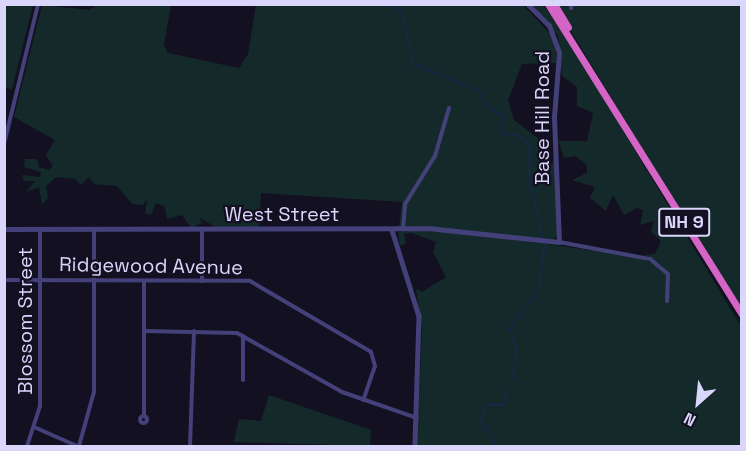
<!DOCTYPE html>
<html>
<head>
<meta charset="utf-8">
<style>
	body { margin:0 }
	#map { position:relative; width:746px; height:451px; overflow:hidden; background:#131021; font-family:"Space Grotesk",sans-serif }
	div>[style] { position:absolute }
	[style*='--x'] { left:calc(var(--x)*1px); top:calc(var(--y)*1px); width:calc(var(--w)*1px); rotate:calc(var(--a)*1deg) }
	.green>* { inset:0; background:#142a2a }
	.stream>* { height:1.5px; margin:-0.75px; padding:0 0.75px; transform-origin:0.75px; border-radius:0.75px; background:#162846 }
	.minor>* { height:4px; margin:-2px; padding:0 2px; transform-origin:2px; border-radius:2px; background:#44417a }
	.minor>.ring { margin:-2px; padding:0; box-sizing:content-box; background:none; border:4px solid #44417a; border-radius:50% }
	.tertiary>* { height:4.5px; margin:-2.25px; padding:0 2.25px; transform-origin:2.25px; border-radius:2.25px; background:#44417a }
	.trunk>* { height:7px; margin:-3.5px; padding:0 3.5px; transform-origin:3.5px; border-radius:3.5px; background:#d464c6 }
	span { translate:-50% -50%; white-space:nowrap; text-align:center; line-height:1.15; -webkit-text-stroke:4.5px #131021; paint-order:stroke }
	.shield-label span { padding:2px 4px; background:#131021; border:2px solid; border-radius:4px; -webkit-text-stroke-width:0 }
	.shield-label { font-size:18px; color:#dad5fa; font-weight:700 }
	.street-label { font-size:20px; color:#dad5fa }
	.frame { position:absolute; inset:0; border:6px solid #dad5fa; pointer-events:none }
	.north { position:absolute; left:668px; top:373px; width:60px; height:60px; -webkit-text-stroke:4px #131021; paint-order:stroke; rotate:207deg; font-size:16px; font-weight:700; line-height:24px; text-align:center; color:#dad5fa }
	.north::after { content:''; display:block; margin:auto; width:21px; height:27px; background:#dad5fa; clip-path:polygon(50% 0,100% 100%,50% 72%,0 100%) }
</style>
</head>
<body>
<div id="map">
	<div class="green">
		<i style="clip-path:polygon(4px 5px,33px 5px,12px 90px,5px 87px)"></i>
		<i style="clip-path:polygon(42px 5px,89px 10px,97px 5px,171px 5px,164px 45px,168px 53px,239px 68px,248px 54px,256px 5px,523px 5px,554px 38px,557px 63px,522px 64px,508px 100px,514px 120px,540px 140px,538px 155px,545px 154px,552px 164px,554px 157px,558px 235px,552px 240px,399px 227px,402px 202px,261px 193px,259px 228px,217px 228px,199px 217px,202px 223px,191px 228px,182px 215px,167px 219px,165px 207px,156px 203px,151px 215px,145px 214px,147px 199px,143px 205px,132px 204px,117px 186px,94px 184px,89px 177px,81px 185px,75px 179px,56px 177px,46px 186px,48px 198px,42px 205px,39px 187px,26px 192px,35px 181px,24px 181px,22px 175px,40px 177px,41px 172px,24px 167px,25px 159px,37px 159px,39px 167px,49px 170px,53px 166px,46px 155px,55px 140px,14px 117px)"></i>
		<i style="clip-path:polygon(532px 5px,543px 5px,558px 23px,741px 326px,741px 446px,417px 446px,422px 328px,416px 289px,422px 292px,446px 277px,433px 252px,436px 242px,412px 233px,404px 234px,406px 243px,400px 246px,398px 232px,429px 229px,539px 243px,632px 256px,664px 267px,643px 255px,655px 254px,661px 241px,651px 232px,654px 221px,640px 225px,643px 210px,637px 208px,624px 215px,613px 195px,606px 211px,590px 198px,595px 187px,572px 180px,587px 173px,587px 165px,575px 156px,564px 158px,558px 141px,587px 141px,593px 113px,577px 106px,577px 87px,562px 76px,558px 36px)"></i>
		<i style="clip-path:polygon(556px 5px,741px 5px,741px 310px,575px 38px)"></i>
		<i style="clip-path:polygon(269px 395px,371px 430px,370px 446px,234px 442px,239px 419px,261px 421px)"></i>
	</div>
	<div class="stream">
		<i style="--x:394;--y:4;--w:13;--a:48"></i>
		<i style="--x:403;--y:14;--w:51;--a:77.6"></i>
		<i style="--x:414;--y:64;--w:69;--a:22.1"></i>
		<i style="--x:478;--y:90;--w:24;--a:57"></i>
		<i style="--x:491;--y:110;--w:13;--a:23"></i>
		<i style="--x:503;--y:115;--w:18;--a:96"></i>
		<i style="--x:501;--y:133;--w:19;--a:9"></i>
		<i style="--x:520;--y:136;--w:13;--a:42"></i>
		<i style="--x:530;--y:145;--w:33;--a:90"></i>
		<i style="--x:530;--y:178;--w:70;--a:77.6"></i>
		<i style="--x:545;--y:246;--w:44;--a:97.8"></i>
		<i style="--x:539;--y:290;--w:49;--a:126.6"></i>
		<i style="--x:510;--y:329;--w:18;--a:68"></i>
		<i style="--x:517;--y:346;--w:33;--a:97"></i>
		<i style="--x:496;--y:446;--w:29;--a:-121"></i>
		<i style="--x:481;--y:421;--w:17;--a:-69"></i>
		<i style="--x:487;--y:405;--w:18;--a:0"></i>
		<i style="--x:505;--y:405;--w:15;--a:-86"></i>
	</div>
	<div class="minor">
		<i style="--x:571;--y:8;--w:4;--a:-76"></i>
		<i style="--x:4;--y:144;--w:144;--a:-76.3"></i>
		<i style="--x:403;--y:228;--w:24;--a:-85"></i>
		<i style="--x:405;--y:204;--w:57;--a:-58"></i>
		<i style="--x:435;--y:156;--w:50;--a:-73.7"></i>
		<i style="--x:559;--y:242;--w:93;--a:10.6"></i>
		<i style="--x:650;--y:259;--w:23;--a:40"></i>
		<i style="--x:668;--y:274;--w:27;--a:92"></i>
		<i style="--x:4;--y:280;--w:246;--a:0.2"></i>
		<i style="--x:250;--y:281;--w:140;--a:30.4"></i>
		<i style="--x:371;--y:352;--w:15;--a:74"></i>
		<i style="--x:375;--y:366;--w:36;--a:109"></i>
		<i style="--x:144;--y:281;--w:135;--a:90"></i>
		<i style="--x:202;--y:281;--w:52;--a:-90"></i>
		<i style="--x:144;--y:331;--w:93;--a:1.2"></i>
		<i style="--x:237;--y:333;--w:120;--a:29.3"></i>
		<i style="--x:342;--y:392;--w:79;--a:19.1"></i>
		<i style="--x:243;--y:380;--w:44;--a:-90"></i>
		<i class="ring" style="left:139.5px;top:415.5px;width:3px;height:3px"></i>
		<i style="--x:34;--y:427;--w:47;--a:23.8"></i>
		<i style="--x:27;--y:446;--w:42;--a:-72"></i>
		<i style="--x:40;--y:406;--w:177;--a:-90"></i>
		<i style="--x:79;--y:446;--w:56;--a:-74.5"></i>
		<i style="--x:94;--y:392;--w:162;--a:-90"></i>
		<i style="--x:190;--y:446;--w:115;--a:-88"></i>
	</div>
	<div class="tertiary">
		<i style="--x:4;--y:229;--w:424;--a:-0.1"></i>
		<i style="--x:428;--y:228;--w:132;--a:6.1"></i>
		<i style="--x:559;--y:242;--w:125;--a:-92.3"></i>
		<i style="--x:554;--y:117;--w:64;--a:-85.5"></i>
		<i style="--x:559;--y:53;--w:29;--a:-110"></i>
		<i style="--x:549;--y:26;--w:31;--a:-135"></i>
		<i style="--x:392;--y:230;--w:90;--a:72.6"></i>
		<i style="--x:419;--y:316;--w:130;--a:91.8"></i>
	</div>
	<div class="trunk">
		<i style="--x:548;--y:4;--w:367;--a:58"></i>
		<i style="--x:554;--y:4;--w:27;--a:59"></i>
	</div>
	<div class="shield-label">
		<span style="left:684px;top:222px">NH 9</span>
	</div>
	<div class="street-label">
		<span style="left:542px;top:118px;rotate:-90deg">Base Hill Road</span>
		<span style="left:282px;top:214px">West Street</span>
		<span style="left:151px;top:266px;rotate:1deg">Ridgewood Avenue</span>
		<span style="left:25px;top:321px;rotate:-90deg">Blossom Street</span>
	</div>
	<div class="frame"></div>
	<div class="north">N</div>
</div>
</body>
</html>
